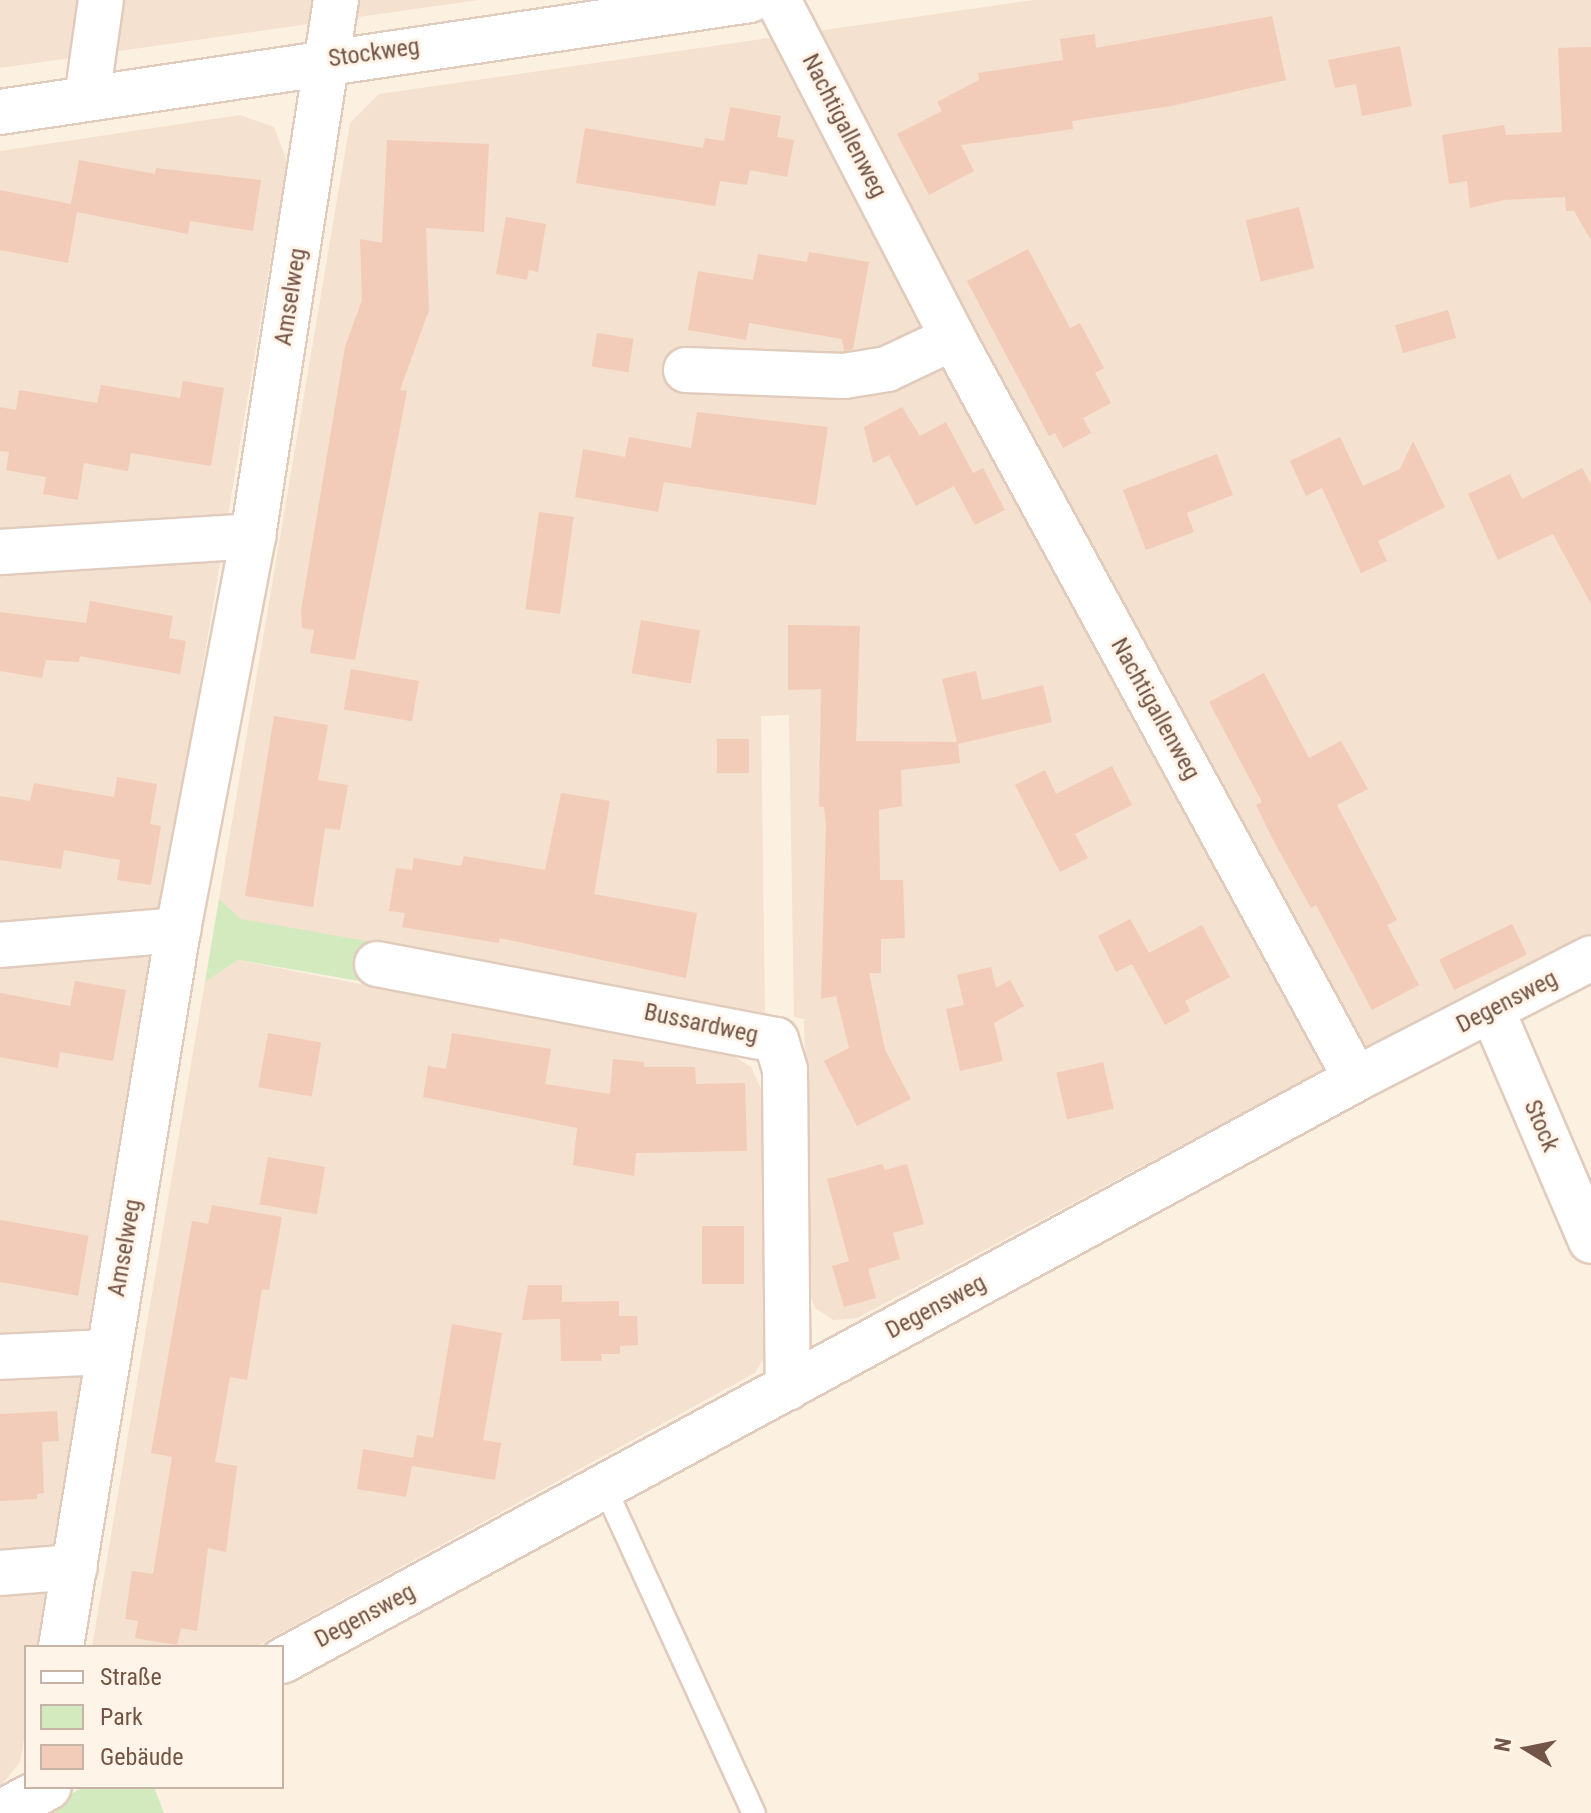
<!DOCTYPE html>
<html>
<head>
<meta charset="utf-8">
<style>
	body { margin:0 }
	#map { position:relative; width:1591px; height:1813px; overflow:hidden; background:#fcf0e0; font-family:"Roboto Condensed",sans-serif }
	div>[style] { position:absolute }
	[style*='--x'] { left:calc(var(--x)*1px); top:calc(var(--y)*1px); width:calc(var(--w)*1px); rotate:calc(var(--a)*1deg) }
	.residential>* { inset:0; background:#f4e1cf }
	.green>* { inset:0; background:#d3eabf }
	.building>* { inset:0; background:#f2ccb8; transform-origin:0 0 }
	.roads { filter:drop-shadow(2px 0 #e0cbbc) drop-shadow(-2px 0 #e0cbbc) drop-shadow(0 2px #e0cbbc) drop-shadow(0 -2px #e0cbbc) }
	.lane>* { height:22px; margin:-11px; padding:0 11px; transform-origin:11px; border-radius:11px; background:#fff }
	.street>* { height:44px; margin:-22px; padding:0 22px; transform-origin:22px; border-radius:22px; background:#fff }
	.secondary>* { height:44px; margin:-22px; padding:0 22px; transform-origin:22px; border-radius:22px; background:#fff }
	span { translate:-50% -50%; white-space:nowrap; text-align:center; line-height:1.15; -webkit-text-stroke:6px #fff4e7; paint-order:stroke }
	.street-label { font-size:24px; color:#735547 }
	.legend { position:absolute; left:24px; top:1645px; width:260px; height:144px; box-sizing:border-box; background:#fff4e7; border:2px solid #c7b4a7; margin:0; padding:10px 14px; list-style:none; font-size:24px; color:#735547 }
	.legend li { display:flex; align-items:center; gap:16px; height:40px }
	.legend b { width:40px; border:2px solid #c7b4a7 }
	.north { position:absolute; left:1487px; top:1709px; width:80px; height:80px; -webkit-text-stroke:6px #fff4e7; paint-order:stroke; rotate:280deg; font-size:22px; font-weight:700; line-height:32px; text-align:center; color:#735547 }
	.north::after { content:''; display:block; margin:auto; width:28px; height:36px; background:#735547; clip-path:polygon(50% 0,100% 100%,50% 72%,0 100%) }
</style>
</head>
<body>
<div id="map">
	<div class="residential">
		<i style="clip-path:polygon(0 0,478px 0,0 68px)"></i>
		<i style="clip-path:polygon(1033px 0,1591px 0,1591px 934px,1289px 1088px,857px 1318px,833px 1320px,815px 1308px,809px 1291px,804px 1019px,794px 1017px,789px 715px,761px 716px,765px 1013px,541px 979px,241px 919px,219px 899px,350px 123px,379px 94px)"></i>
		<i style="clip-path:polygon(240px 115px,274px 127px,287px 162px,39px 1647px,26px 1647px,26px 1726px,20px 1762px,0 1787px,0 151px)"></i>
		<i style="clip-path:polygon(238px 960px,569px 1025px,718px 1046px,751px 1067px,766px 1100px,769px 1349px,755px 1373px,255px 1647px,92px 1647px,205px 982px)"></i>
	</div>
	<div class="green">
		<i style="clip-path:polygon(219px 899px,241px 919px,384px 944px,377px 984px,238px 960px,205px 982px)"></i>
		<i style="clip-path:polygon(84px 1787px,154px 1787px,164px 1813px,35px 1813px)"></i>
	</div>
	<div class="building">
		<i style="clip-path:polygon(1272px 16px,1286px 80px,1171px 106px,1072px 121px,1073px 129px,961px 145px,974px 171px,929px 195px,897px 134px,942px 111px,937px 102px,979px 80px,978px 73px,1063px 60px,1060px 39px,1095px 34px,1096px 48px)"></i>
		<i style="clip-path:polygon(1400px 46px,1412px 106px,1362px 116px,1356px 84px,1335px 88px,1328px 60px)"></i>
		<i style="clip-path:polygon(1591px 47px,1591px 240px,1574px 211px,1566px 211px,1565px 197px,1504px 200px,1470px 208px,1467px 181px,1449px 184px,1442px 135px,1504px 125px,1506px 135px,1562px 132px,1558px 48px)"></i>
		<i style="clip-path:polygon(730px 107px,781px 116px,777px 137px,794px 140px,787px 177px,750px 170px,747px 185px,720px 181px,715px 206px,576px 183px,585px 128px,703px 148px,705px 138px,724px 141px)"></i>
		<i style="clip-path:polygon(387px 140px,489px 144px,484px 232px,426px 228px,429px 310px,400px 390px,407px 391px,355px 660px,310px 653px,314px 630px,302px 628px,301px 611px,345px 347px,362px 300px,360px 239px,382px 243px)"></i>
		<i style="clip-path:polygon(79px 160px,155px 174px,156px 168px,261px 180px,253px 231px,190px 221px,188px 234px,77px 212px,68px 263px,0 250px,0 190px,71px 204px)"></i>
		<i style="left:1299px;top:207px;width:63px;height:55px;rotate:76deg"></i>
		<i style="clip-path:polygon(506px 217px,546px 224px,538px 272px,529px 270px,527px 280px,496px 274px)"></i>
		<i style="clip-path:polygon(1028px 249px,1070px 328px,1080px 323px,1104px 368px,1095px 373px,1111px 403px,1083px 418px,1091px 433px,1063px 448px,1055px 433px,1049px 436px,967px 281px)"></i>
		<i style="clip-path:polygon(809px 252px,869px 262px,853px 349px,844px 351px,842px 339px,749px 323px,746px 340px,688px 330px,698px 271px,753px 280px,758px 254px,807px 262px)"></i>
		<i style="left:1448px;top:310px;width:29px;height:55px;rotate:74deg"></i>
		<i style="left:597px;top:333px;width:37px;height:34px;rotate:9deg"></i>
		<i style="clip-path:polygon(183px 381px,224px 388px,211px 466px,131px 453px,128px 471px,84px 463px,78px 500px,43px 494px,46px 477px,6px 470px,9px 452px,0 451px,0 407px,16px 410px,19px 390px,97px 403px,101px 385px,180px 398px)"></i>
		<i style="clip-path:polygon(902px 407px,920px 436px,946px 422px,973px 473px,983px 468px,1005px 510px,975px 525px,954px 486px,916px 506px,889px 455px,873px 463px,864px 427px)"></i>
		<i style="clip-path:polygon(697px 412px,828px 427px,816px 505px,664px 482px,658px 512px,575px 497px,583px 449px,625px 457px,629px 437px,691px 448px)"></i>
		<i style="clip-path:polygon(1340px 437px,1363px 486px,1400px 469px,1413px 441px,1445px 507px,1378px 541px,1387px 561px,1361px 573px,1322px 488px,1306px 496px,1290px 461px)"></i>
		<i style="clip-path:polygon(1217px 454px,1233px 495px,1187px 513px,1194px 532px,1146px 550px,1123px 490px)"></i>
		<i style="clip-path:polygon(1582px 468px,1591px 484px,1591px 604px,1553px 534px,1498px 560px,1468px 494px,1510px 474px,1522px 499px)"></i>
		<i style="left:539px;top:512px;width:35px;height:98px;rotate:8deg"></i>
		<i style="clip-path:polygon(90px 601px,173px 616px,169px 638px,186px 641px,180px 674px,80px 656px,79px 662px,46px 660px,42px 678px,0 671px,0 612px,86px 623px)"></i>
		<i style="left:641px;top:620px;width:60px;height:54px;rotate:10deg"></i>
		<i style="clip-path:polygon(788px 625px,860px 626px,856px 741px,957px 742px,942px 679px,976px 671px,982px 700px,1043px 685px,1052px 722px,958px 744px,960px 763px,901px 770px,902px 806px,879px 810px,880px 880px,903px 880px,905px 938px,881px 939px,881px 973px,869px 973px,885px 1050px,911px 1099px,857px 1126px,824px 1061px,849px 1048px,836px 996px,821px 999px,826px 826px,824px 807px,819px 807px,821px 689px,788px 690px)"></i>
		<i style="left:351px;top:669px;width:69px;height:41px;rotate:10deg"></i>
		<i style="clip-path:polygon(1264px 673px,1309px 758px,1341px 741px,1368px 789px,1337px 805px,1397px 920px,1387px 925px,1419px 985px,1372px 1010px,1316px 905px,1311px 908px,1272px 838px,1256px 805px,1262px 802px,1209px 702px)"></i>
		<i style="clip-path:polygon(274px 716px,328px 725px,318px 780px,348px 785px,340px 830px,325px 828px,313px 907px,245px 896px)"></i>
		<i style="left:717px;top:739px;width:32px;height:34px"></i>
		<i style="clip-path:polygon(1112px 766px,1132px 805px,1075px 834px,1088px 858px,1060px 872px,1015px 785px,1045px 770px,1056px 794px)"></i>
		<i style="clip-path:polygon(117px 777px,157px 784px,150px 824px,161px 826px,151px 885px,117px 880px,120px 860px,64px 850px,61px 869px,0 860px,0 796px,30px 801px,34px 783px,114px 797px)"></i>
		<i style="clip-path:polygon(561px 793px,610px 801px,594px 894px,697px 913px,686px 978px,500px 938px,499px 943px,402px 927px,405px 913px,389px 911px,396px 868px,412px 870px,414px 858px,461px 866px,464px 856px,545px 870px)"></i>
		<i style="clip-path:polygon(1130px 919px,1149px 953px,1202px 925px,1230px 977px,1185px 1001px,1190px 1011px,1165px 1025px,1132px 964px,1116px 972px,1098px 936px)"></i>
		<i style="left:1512px;top:924px;width:34px;height:81px;rotate:64deg"></i>
		<i style="clip-path:polygon(991px 967px,996px 988px,1010px 980px,1024px 1006px,994px 1023px,1003px 1061px,960px 1071px,946px 1009px,964px 1005px,957px 975px)"></i>
		<i style="clip-path:polygon(75px 981px,126px 990px,113px 1061px,60px 1052px,58px 1068px,0 1057px,0 993px,70px 1006px)"></i>
		<i style="left:268px;top:1033px;width:54px;height:55px;rotate:10deg"></i>
		<i style="clip-path:polygon(452px 1033px,551px 1049px,545px 1084px,610px 1094px,613px 1059px,644px 1062px,644px 1067px,695px 1067px,696px 1084px,745px 1083px,747px 1151px,636px 1153px,634px 1176px,573px 1165px,577px 1128px,423px 1097px,428px 1066px,446px 1069px)"></i>
		<i style="left:1103px;top:1062px;width:48px;height:48px;rotate:77deg"></i>
		<i style="left:268px;top:1157px;width:58px;height:48px;rotate:10deg"></i>
		<i style="clip-path:polygon(882px 1164px,885px 1170px,907px 1164px,924px 1224px,893px 1233px,900px 1259px,868px 1269px,876px 1298px,844px 1307px,832px 1266px,849px 1261px,827px 1179px)"></i>
		<i style="clip-path:polygon(212px 1205px,282px 1217px,269px 1290px,262px 1289px,247px 1380px,230px 1377px,215px 1462px,237px 1466px,226px 1552px,208px 1548px,197px 1631px,181px 1628px,177px 1645px,135px 1638px,138px 1621px,125px 1619px,132px 1571px,153px 1574px,172px 1457px,151px 1453px,192px 1221px,208px 1224px)"></i>
		<i style="left:0;top:1220px;width:90px;height:61px;rotate:10deg"></i>
		<i style="left:702px;top:1226px;width:42px;height:58px"></i>
		<i style="clip-path:polygon(528px 1285px,562px 1285px,562px 1302px,619px 1301px,619px 1316px,637px 1316px,638px 1345px,620px 1346px,620px 1354px,601px 1354px,602px 1361px,561px 1361px,560px 1319px,522px 1320px)"></i>
		<i style="clip-path:polygon(452px 1324px,502px 1333px,483px 1440px,501px 1443px,495px 1480px,412px 1466px,406px 1497px,357px 1489px,363px 1449px,413px 1458px,417px 1435px,433px 1438px)"></i>
		<i style="clip-path:polygon(57px 1411px,59px 1441px,42px 1442px,44px 1493px,37px 1494px,37px 1499px,0 1501px,0 1414px)"></i>
	</div>
	<div class="roads">
		<div class="lane">
			<i style="--x:604;--y:1486;--w:360;--a:65.4"></i>
		</div>
		<div class="street">
			<i style="--x:778;--y:0;--w:381;--a:62.6"></i>
			<i style="--x:953;--y:338;--w:843;--a:61.46"></i>
			<i style="--x:87;--y:98;--w:99;--a:-81.9"></i>
			<i style="--x:686;--y:370;--w:158;--a:2.2"></i>
			<i style="--x:844;--y:376;--w:44;--a:-9.2"></i>
			<i style="--x:887;--y:369;--w:73;--a:-25.2"></i>
			<i style="--x:0;--y:552;--w:254;--a:-3.6"></i>
			<i style="--x:0;--y:945;--w:179;--a:-4.8"></i>
			<i style="--x:377;--y:964;--w:406;--a:10.8"></i>
			<i style="--x:776;--y:1040;--w:31;--a:73"></i>
			<i style="--x:785;--y:1070;--w:318;--a:89.5"></i>
			<i style="--x:1492;--y:1010;--w:251;--a:66.8"></i>
			<i style="--x:0;--y:1357;--w:107;--a:-2.7"></i>
			<i style="--x:0;--y:1573;--w:75;--a:-4.6"></i>
			<i style="--x:61;--y:1647;--w:726;--a:-80.73"></i>
			<i style="--x:178;--y:930;--w:401;--a:-79.2"></i>
			<i style="--x:253;--y:536;--w:542;--a:-81.2"></i>
			<i style="--x:282;--y:1661;--w:1222;--a:-28.45"></i>
			<i style="--x:1356;--y:1079;--w:264;--a:-27.2"></i>
			<i style="--x:0;--y:1813;--w:55;--a:-28"></i>
		</div>
		<div class="secondary">
			<i style="--x:0;--y:112;--w:758;--a:-8.49"></i>
		</div>
	</div>
	<div class="street-label">
		<span style="left:374px;top:53px;rotate:-8deg">Stockweg</span>
		<span style="left:844px;top:126px;rotate:63deg">Nachtigallenweg</span>
		<span style="left:291px;top:297px;rotate:-81deg">Amselweg</span>
		<span style="left:1155px;top:709px;rotate:61deg">Nachtigallenweg</span>
		<span style="left:1507px;top:1002px;rotate:-27deg">Degensweg</span>
		<span style="left:701px;top:1024px;rotate:12deg">Bussardweg</span>
		<span style="left:1541px;top:1126px;rotate:67deg">Stock</span>
		<span style="left:125px;top:1248px;rotate:-80deg">Amselweg</span>
		<span style="left:936px;top:1307px;rotate:-28deg">Degensweg</span>
		<span style="left:365px;top:1616px;rotate:-28deg">Degensweg</span>
	</div>
	<ul class="legend">
	<li><b style="height:10px;background:#fff"></b>Straße</li>
	<li><b style="height:22px;background:#d3eabf"></b>Park</li>
	<li><b style="height:22px;background:#f2ccb8"></b>Gebäude</li>
	</ul>
	<div class="north">N</div>
</div>
</body>
</html>
